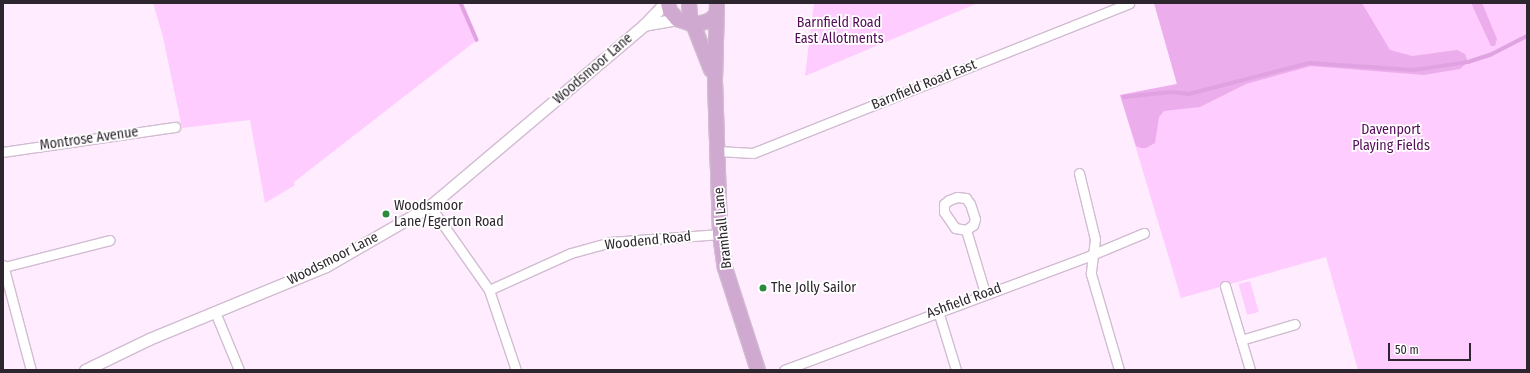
<!DOCTYPE html>
<html>
<head>
<meta charset="utf-8">
<style>
	body { margin:0 }
	#map { position:relative; width:1530px; height:373px; overflow:hidden; background:#ffedff; font-family:"Fira Sans Condensed",sans-serif }
	div>[style] { position:absolute }
	[style*='--x'] { left:calc(var(--x)*1px); top:calc(var(--y)*1px); width:calc(var(--w)*1px); rotate:calc(var(--a)*1deg) }
	.green>* { inset:0; background:#feccfe; transform-origin:0 0 }
	.forest>* { inset:0; background:#ebadeb }
	.stream>* { height:3.5px; margin:-1.75px; padding:0 1.75px; transform-origin:1.75px; border-radius:1.75px; background:#e0a2e1 }
	.roads { filter:drop-shadow(1px 0 #d1bcd1) drop-shadow(-1px 0 #d1bcd1) drop-shadow(0 1px #d1bcd1) drop-shadow(0 -1px #d1bcd1) }
	.minor>* { height:9px; margin:-4.5px; padding:0 4.5px; transform-origin:4.5px; border-radius:4.5px; background:#fff }
	.tertiary>* { height:11px; margin:-5.5px; padding:0 5.5px; transform-origin:5.5px; border-radius:5.5px; background:#fff }
	.primary>* { height:14px; margin:-7px; padding:0 7px; transform-origin:7px; border-radius:7px; background:#cfa9d0 }
	.dots>* { width:11px; height:11px; translate:-50% -50%; box-sizing:border-box; border:2px solid #fff; border-radius:50% }
	span { translate:-50% -50%; white-space:nowrap; text-align:center; line-height:1.15; -webkit-text-stroke:3.5px #fff; paint-order:stroke }
	.park-label { font-size:14px; color:#560b59 }
	.street-label { font-size:14px; color:#2e262e }
	.poi-label { font-size:14px; color:#2e262e }
	.left { translate:0 -50%; text-align:left }
	.frame { position:absolute; inset:0; border:4px solid #2e262e; pointer-events:none }
	.scale { position:absolute; left:1388px; top:343px; width:83px; height:18px; box-sizing:border-box; border:2px solid #2e262e; border-top:0; padding-left:5px; font-size:12px; line-height:14px; white-space:nowrap; color:#2e262e; -webkit-text-stroke:3px #fff; paint-order:stroke }
</style>
</head>
<body>
<div id="map">
	<div class="green">
		<i style="clip-path:polygon(153px 3px,461px 3px,477px 40px,294px 182px,295px 185px,265px 203px,250px 120px,182px 128px,163px 37px)"></i>
		<i style="clip-path:polygon(814px 3px,978px 3px,805px 76px)"></i>
		<i style="clip-path:polygon(1154px 3px,1527px 3px,1527px 370px,1358px 370px,1326px 257px,1181px 298px,1120px 95px,1177px 84px)"></i>
		<i style="left:1250px;top:281px;width:32px;height:12px;rotate:74deg"></i>
	</div>
	<div class="forest">
		<i style="clip-path:polygon(1154px 3px,1362px 3px,1390px 50px,1412px 56px,1457px 50px,1465px 54px,1468px 62px,1460px 69px,1424px 75px,1311px 66px,1246px 84px,1200px 107px,1164px 111px,1159px 117px,1155px 143px,1146px 148px,1141px 148px,1136px 146px,1120px 95px,1177px 84px)"></i>
		<i style="clip-path:polygon(1471px 3px,1482px 3px,1497px 39px,1495px 46px,1491px 46px)"></i>
	</div>
	<div class="stream">
		<i style="--x:461;--y:3;--w:40;--a:66.6"></i>
		<i style="--x:1124;--y:97;--w:47;--a:-6.1"></i>
		<i style="--x:1171;--y:92;--w:18;--a:6"></i>
		<i style="--x:1189;--y:94;--w:124;--a:-14.5"></i>
		<i style="--x:1309;--y:63;--w:105;--a:3.8"></i>
		<i style="--x:1414;--y:70;--w:55;--a:-8.4"></i>
		<i style="--x:1468;--y:62;--w:23;--a:-18"></i>
		<i style="--x:1490;--y:55;--w:42;--a:-27.2"></i>
	</div>
	<div class="roads">
		<div class="minor">
			<i style="--x:717;--y:151;--w:36;--a:3"></i>
			<i style="--x:753;--y:153;--w:405;--a:-21.7"></i>
			<i style="--x:3;--y:152;--w:174;--a:-8.3"></i>
			<i style="--x:1079;--y:173;--w:68;--a:76.4"></i>
			<i style="--x:1095;--y:239;--w:35;--a:97"></i>
			<i style="--x:1091;--y:274;--w:100;--a:73.7"></i>
			<i style="--x:430;--y:206;--w:103;--a:54.9"></i>
			<i style="--x:489;--y:290;--w:84;--a:71.4"></i>
			<i style="--x:966;--y:230;--w:9;--a:-36"></i>
			<i style="--x:973;--y:225;--w:6;--a:-72"></i>
			<i style="--x:975;--y:219;--w:16;--a:-108"></i>
			<i style="--x:970;--y:204;--w:7;--a:-124"></i>
			<i style="--x:966;--y:198;--w:9;--a:-174"></i>
			<i style="--x:957;--y:197;--w:9;--a:159"></i>
			<i style="--x:949;--y:200;--w:6;--a:141"></i>
			<i style="--x:944;--y:204;--w:8;--a:90"></i>
			<i style="--x:944;--y:212;--w:19;--a:55"></i>
			<i style="--x:955;--y:228;--w:11;--a:10"></i>
			<i style="--x:966;--y:230;--w:66;--a:73.2"></i>
			<i style="--x:3;--y:265;--w:109;--a:75.1"></i>
			<i style="--x:4;--y:267;--w:109;--a:-14.3"></i>
			<i style="--x:1225;--y:286;--w:88;--a:73.4"></i>
			<i style="--x:489;--y:290;--w:90;--a:-24.3"></i>
			<i style="--x:571;--y:253;--w:41;--a:-15.4"></i>
			<i style="--x:611;--y:242;--w:109;--a:-4.2"></i>
			<i style="--x:938;--y:311;--w:62;--a:73"></i>
			<i style="--x:215;--y:312;--w:63;--a:67.5"></i>
			<i style="--x:1241;--y:340;--w:56;--a:-16.5"></i>
			<i style="--x:784;--y:370;--w:320;--a:-20.5"></i>
			<i style="--x:1084;--y:258;--w:65;--a:-22.6"></i>
		</div>
		<div class="tertiary">
			<i style="--x:644;--y:25;--w:34;--a:-10"></i>
			<i style="--x:85;--y:370;--w:71;--a:-25.8"></i>
			<i style="--x:149;--y:339;--w:191;--a:-22.4"></i>
			<i style="--x:326;--y:266;--w:120;--a:-30"></i>
			<i style="--x:430;--y:206;--w:280;--a:-40.2"></i>
			<i style="--x:644;--y:25;--w:30;--a:-46"></i>
		</div>
		<div class="primary">
			<i style="--x:668;--y:3;--w:8;--a:76"></i>
			<i style="--x:670;--y:11;--w:11;--a:49"></i>
			<i style="--x:677;--y:19;--w:18;--a:19"></i>
			<i style="--x:694;--y:25;--w:16;--a:-15"></i>
			<i style="--x:709;--y:21;--w:9;--a:-41"></i>
			<i style="--x:689;--y:3;--w:13;--a:86"></i>
			<i style="--x:690;--y:16;--w:58;--a:68.7"></i>
			<i style="--x:717;--y:3;--w:78;--a:91.5"></i>
			<i style="--x:715;--y:81;--w:153;--a:88.1"></i>
			<i style="--x:720;--y:234;--w:34;--a:82"></i>
			<i style="--x:725;--y:268;--w:107;--a:72.1"></i>
		</div>
	</div>
	<div class="dots">
		<i style="left:386px;top:214px;background:#2c8a3c"></i>
		<i style="left:763px;top:288px;background:#2c8a3c"></i>
	</div>
	<div class="park-label">
		<span style="left:839px;top:31px">Barnfield Road<br>East Allotments</span>
		<span style="left:1391px;top:138px">Davenport<br>Playing Fields</span>
	</div>
	<div class="street-label">
		<span style="left:593px;top:69px;rotate:-41deg">Woodsmoor Lane</span>
		<span style="left:924px;top:85px;rotate:-22deg">Barnfield Road East</span>
		<span style="left:89px;top:139px;rotate:-8deg">Montrose Avenue</span>
		<span style="left:723px;top:228px;rotate:-96deg">Bramhall Lane</span>
		<span style="left:648px;top:241px;rotate:-6deg">Woodend Road</span>
		<span style="left:333px;top:259px;rotate:-27deg">Woodsmoor Lane</span>
		<span style="left:964px;top:301px;rotate:-20deg">Ashfield Road</span>
	</div>
	<div class="poi-label">
		<span class="left" style="left:394px;top:214px">Woodsmoor<br>Lane/Egerton Road</span>
		<span class="left" style="left:771px;top:288px">The Jolly Sailor</span>
	</div>
	<div class="frame"></div>
	<div class="scale">50 m</div>
</div>
</body>
</html>
